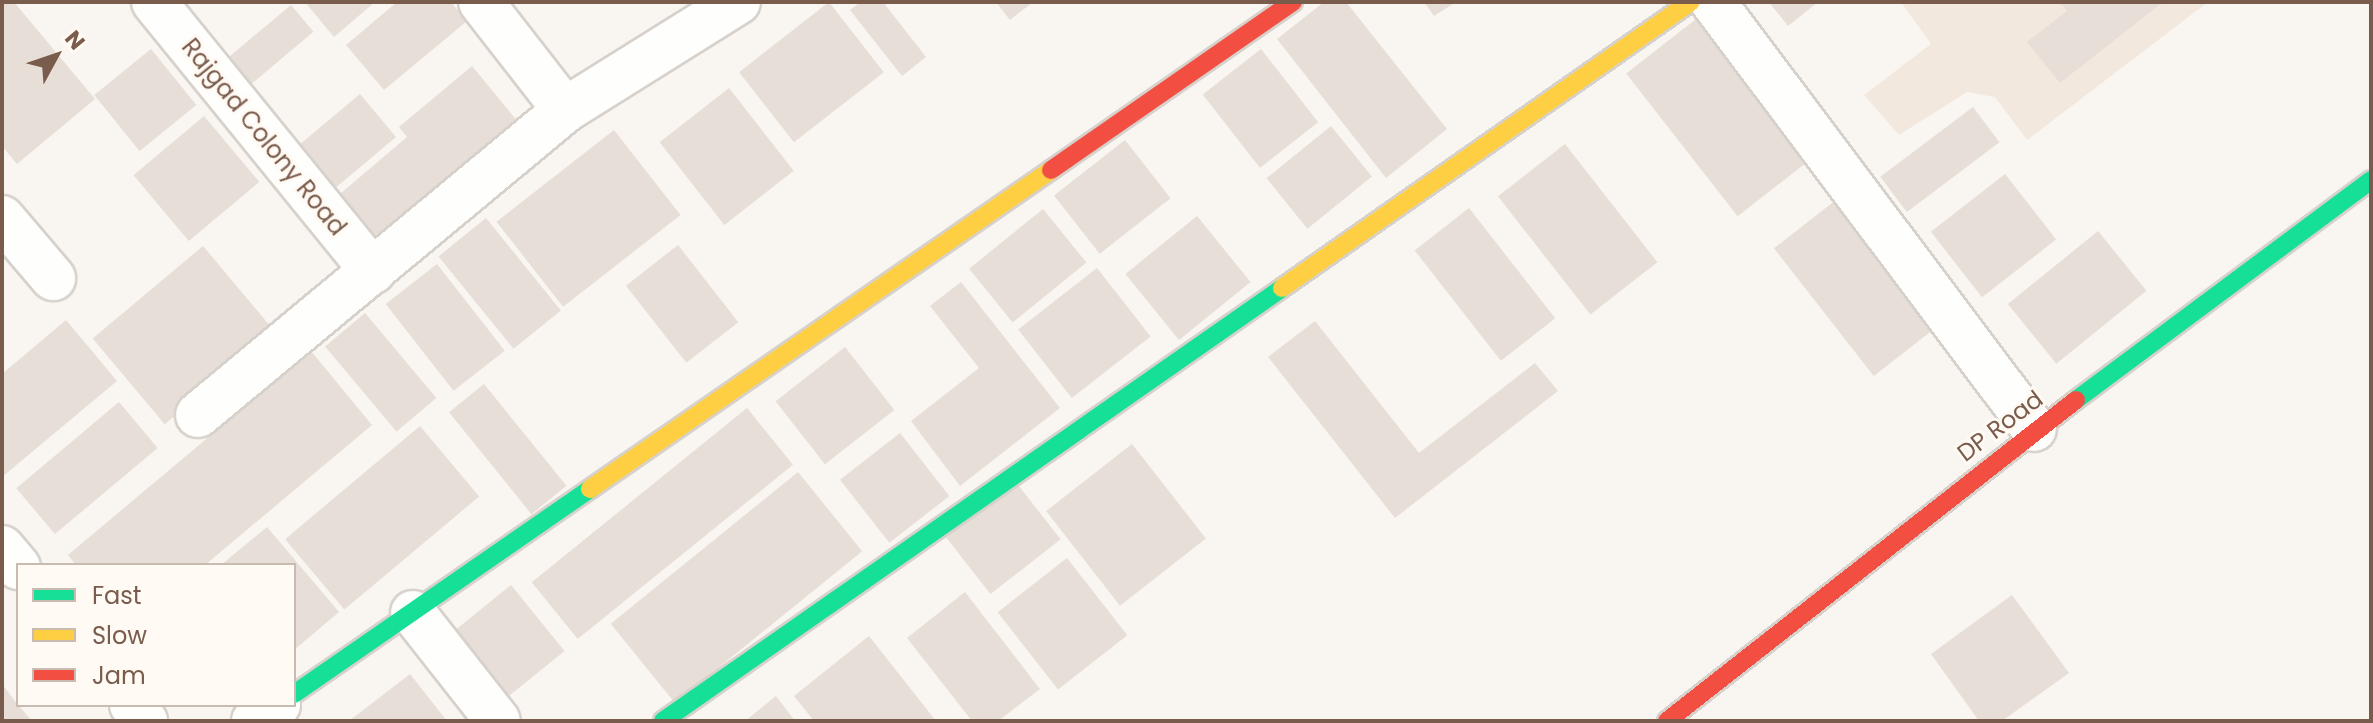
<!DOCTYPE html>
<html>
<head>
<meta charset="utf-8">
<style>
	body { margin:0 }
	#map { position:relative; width:2373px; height:723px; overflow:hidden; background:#f9f5f0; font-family:Poppins,sans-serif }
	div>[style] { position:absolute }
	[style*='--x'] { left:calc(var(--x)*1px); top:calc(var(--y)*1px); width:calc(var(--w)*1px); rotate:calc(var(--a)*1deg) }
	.residential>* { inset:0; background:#f2e8de }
	.building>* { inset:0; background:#e6ded7; transform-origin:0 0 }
	.roads { filter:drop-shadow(2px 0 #d7d1cb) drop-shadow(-2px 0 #d7d1cb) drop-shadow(0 2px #d7d1cb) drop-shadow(0 -2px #d7d1cb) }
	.street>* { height:44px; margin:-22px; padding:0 22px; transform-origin:22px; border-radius:22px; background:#fefefd }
	.fast>* { height:18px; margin:-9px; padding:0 9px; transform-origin:9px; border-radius:9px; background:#16e098 }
	.slow>* { height:18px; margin:-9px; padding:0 9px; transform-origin:9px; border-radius:9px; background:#ffcf43 }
	.jam>* { height:18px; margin:-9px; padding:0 9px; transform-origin:9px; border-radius:9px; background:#f24e42 }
	span { translate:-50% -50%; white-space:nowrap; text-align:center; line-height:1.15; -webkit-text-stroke:6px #fffaf3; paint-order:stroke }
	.street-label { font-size:24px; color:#7a5c4d }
	.frame { position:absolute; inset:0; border:4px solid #7a5c4d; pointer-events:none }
	.legend { position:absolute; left:16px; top:563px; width:280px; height:144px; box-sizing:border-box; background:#fffaf3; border:2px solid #cabbb1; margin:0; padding:10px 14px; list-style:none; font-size:24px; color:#7a5c4d }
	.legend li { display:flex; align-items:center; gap:16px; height:40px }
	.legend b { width:40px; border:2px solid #cabbb1 }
	.north { position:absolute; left:16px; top:16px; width:80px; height:80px; -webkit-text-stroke:6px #fffaf3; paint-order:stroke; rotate:50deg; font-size:22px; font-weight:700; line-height:32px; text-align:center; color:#7a5c4d }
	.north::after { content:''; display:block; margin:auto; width:28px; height:36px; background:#7a5c4d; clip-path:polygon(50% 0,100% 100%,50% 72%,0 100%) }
</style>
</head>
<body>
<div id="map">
	<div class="residential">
		<i style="clip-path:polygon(1901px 2px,2208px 2px,2027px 140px,1995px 97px,1967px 92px,1899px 135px,1864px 95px,1931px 44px)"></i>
	</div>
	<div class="building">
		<i style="clip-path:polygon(2px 2px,14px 2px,95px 99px,17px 164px,2px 146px)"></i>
		<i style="clip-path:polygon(305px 2px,375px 2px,334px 37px)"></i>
		<i style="clip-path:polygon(397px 2px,451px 2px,467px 21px,384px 90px,346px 45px)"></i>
		<i style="left:829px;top:2px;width:89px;height:114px;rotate:52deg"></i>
		<i style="clip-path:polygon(861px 2px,883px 2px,926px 57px,902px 76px,850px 10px)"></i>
		<i style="clip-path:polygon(996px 2px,1033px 2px,1010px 20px)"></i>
		<i style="clip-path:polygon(1324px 2px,1346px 2px,1447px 129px,1386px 178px,1277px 39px)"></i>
		<i style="clip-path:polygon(1424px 2px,1456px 2px,1434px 16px)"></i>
		<i style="clip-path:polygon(1769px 2px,1818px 2px,1788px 26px)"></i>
		<i style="clip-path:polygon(2060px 2px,2163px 2px,2060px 83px,2027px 42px,2067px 11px)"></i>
		<i style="left:291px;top:5px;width:35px;height:102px;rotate:50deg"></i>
		<i style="left:1705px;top:12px;width:181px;height:100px;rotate:52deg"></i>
		<i style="left:151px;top:49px;width:72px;height:73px;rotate:51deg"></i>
		<i style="left:1261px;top:49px;width:93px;height:74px;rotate:52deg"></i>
		<i style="clip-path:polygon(472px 66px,519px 123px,372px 247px,333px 200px,407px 137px,399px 127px)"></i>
		<i style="left:729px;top:88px;width:105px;height:88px;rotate:52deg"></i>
		<i style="left:360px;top:94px;width:56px;height:91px;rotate:50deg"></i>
		<i style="left:1973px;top:107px;width:44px;height:116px;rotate:53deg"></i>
		<i style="left:204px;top:116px;width:86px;height:92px;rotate:50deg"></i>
		<i style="left:1331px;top:126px;width:65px;height:83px;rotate:51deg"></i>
		<i style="left:614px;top:130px;width:108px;height:149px;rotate:52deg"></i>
		<i style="left:1125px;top:140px;width:74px;height:90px;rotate:52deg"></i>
		<i style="left:1565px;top:144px;width:150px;height:85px;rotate:52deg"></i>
		<i style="left:2005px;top:174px;width:83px;height:94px;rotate:52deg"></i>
		<i style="left:1841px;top:196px;width:162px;height:85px;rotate:52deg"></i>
		<i style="left:1469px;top:208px;width:140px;height:69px;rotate:52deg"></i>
		<i style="left:1043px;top:209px;width:69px;height:95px;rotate:51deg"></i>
		<i style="left:1197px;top:216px;width:85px;height:92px;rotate:51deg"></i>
		<i style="left:486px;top:218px;width:119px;height:61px;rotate:51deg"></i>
		<i style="left:2098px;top:231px;width:77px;height:116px;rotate:51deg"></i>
		<i style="left:678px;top:245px;width:98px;height:66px;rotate:52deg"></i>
		<i style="left:203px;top:246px;width:112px;height:144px;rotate:50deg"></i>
		<i style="left:437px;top:264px;width:110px;height:65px;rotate:52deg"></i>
		<i style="left:1097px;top:268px;width:87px;height:100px;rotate:52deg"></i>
		<i style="clip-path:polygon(961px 282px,1060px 408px,960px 486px,911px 421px,979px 368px,930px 306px)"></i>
		<i style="left:365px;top:313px;width:111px;height:52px;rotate:50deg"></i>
		<i style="clip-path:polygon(66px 320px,117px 381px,2px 477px,2px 374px)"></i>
		<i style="clip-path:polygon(1315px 321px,1419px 453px,1535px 363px,1558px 391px,1395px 518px,1268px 357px)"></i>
		<i style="left:845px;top:347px;width:80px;height:88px;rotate:52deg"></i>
		<i style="clip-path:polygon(311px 351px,372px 425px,205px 565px,76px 565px,68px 555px)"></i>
		<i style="left:484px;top:384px;width:131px;height:45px;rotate:51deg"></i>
		<i style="left:119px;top:402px;width:60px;height:134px;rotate:50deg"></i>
		<i style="left:747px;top:408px;width:73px;height:277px;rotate:51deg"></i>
		<i style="left:420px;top:426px;width:92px;height:176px;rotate:50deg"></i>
		<i style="left:900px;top:433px;width:80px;height:76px;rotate:52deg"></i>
		<i style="left:1132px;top:444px;width:120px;height:109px;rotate:52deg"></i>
		<i style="left:798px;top:472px;width:102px;height:241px;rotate:51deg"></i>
		<i style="left:1015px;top:481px;width:74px;height:89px;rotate:52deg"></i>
		<i style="clip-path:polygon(267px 527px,339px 612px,294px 650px,294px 565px,221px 565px)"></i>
		<i style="left:1067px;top:558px;width:98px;height:88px;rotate:52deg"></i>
		<i style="left:511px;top:585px;width:85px;height:87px;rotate:51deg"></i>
		<i style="clip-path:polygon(965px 592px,1040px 689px,998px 721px,972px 721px,907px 638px)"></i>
		<i style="clip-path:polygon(2012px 595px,2069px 673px,2002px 721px,1979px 721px,1931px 654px)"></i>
		<i style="clip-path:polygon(869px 636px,936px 721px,814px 721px,794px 696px)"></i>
		<i style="clip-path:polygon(410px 674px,447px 721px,349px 721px)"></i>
		<i style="clip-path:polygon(2px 684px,18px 705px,32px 721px,2px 721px)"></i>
		<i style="clip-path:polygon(776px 696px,795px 721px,745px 721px)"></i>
	</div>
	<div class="roads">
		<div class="street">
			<i style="--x:154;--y:2;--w:347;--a:50.9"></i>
			<i style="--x:481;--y:2;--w:137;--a:52.1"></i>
			<i style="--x:565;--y:110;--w:204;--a:-32"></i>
			<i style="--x:1713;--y:2;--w:534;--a:53.07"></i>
			<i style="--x:2;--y:218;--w:79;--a:49.6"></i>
			<i style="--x:198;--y:415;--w:477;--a:-39.7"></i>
			<i style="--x:2;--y:548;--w:25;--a:50"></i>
			<i style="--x:413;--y:613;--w:137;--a:51.8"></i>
			<i style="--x:132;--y:705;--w:21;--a:51"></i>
			<i style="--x:254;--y:721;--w:29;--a:-34"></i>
		</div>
		<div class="fast">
			<i style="--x:2076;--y:400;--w:368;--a:-36.7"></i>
			<i style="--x:294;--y:694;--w:360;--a:-34.7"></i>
			<i style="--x:663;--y:721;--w:755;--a:-34.97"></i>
		</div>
		<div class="slow">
			<i style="--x:1282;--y:288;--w:499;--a:-35"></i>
			<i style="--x:590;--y:489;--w:561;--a:-34.68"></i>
		</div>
		<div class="jam">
			<i style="--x:1051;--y:170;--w:295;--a:-34.8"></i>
			<i style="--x:1667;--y:721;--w:520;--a:-38.13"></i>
		</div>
	</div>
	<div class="street-label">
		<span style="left:264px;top:137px;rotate:51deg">Rajgad Colony Road</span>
		<span style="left:2000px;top:426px;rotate:-37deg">DP Road</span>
	</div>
	<div class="frame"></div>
	<ul class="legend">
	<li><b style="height:10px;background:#16e098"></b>Fast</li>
	<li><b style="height:10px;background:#ffcf43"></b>Slow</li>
	<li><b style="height:10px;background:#f24e42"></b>Jam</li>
	</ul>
	<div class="north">N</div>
</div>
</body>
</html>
